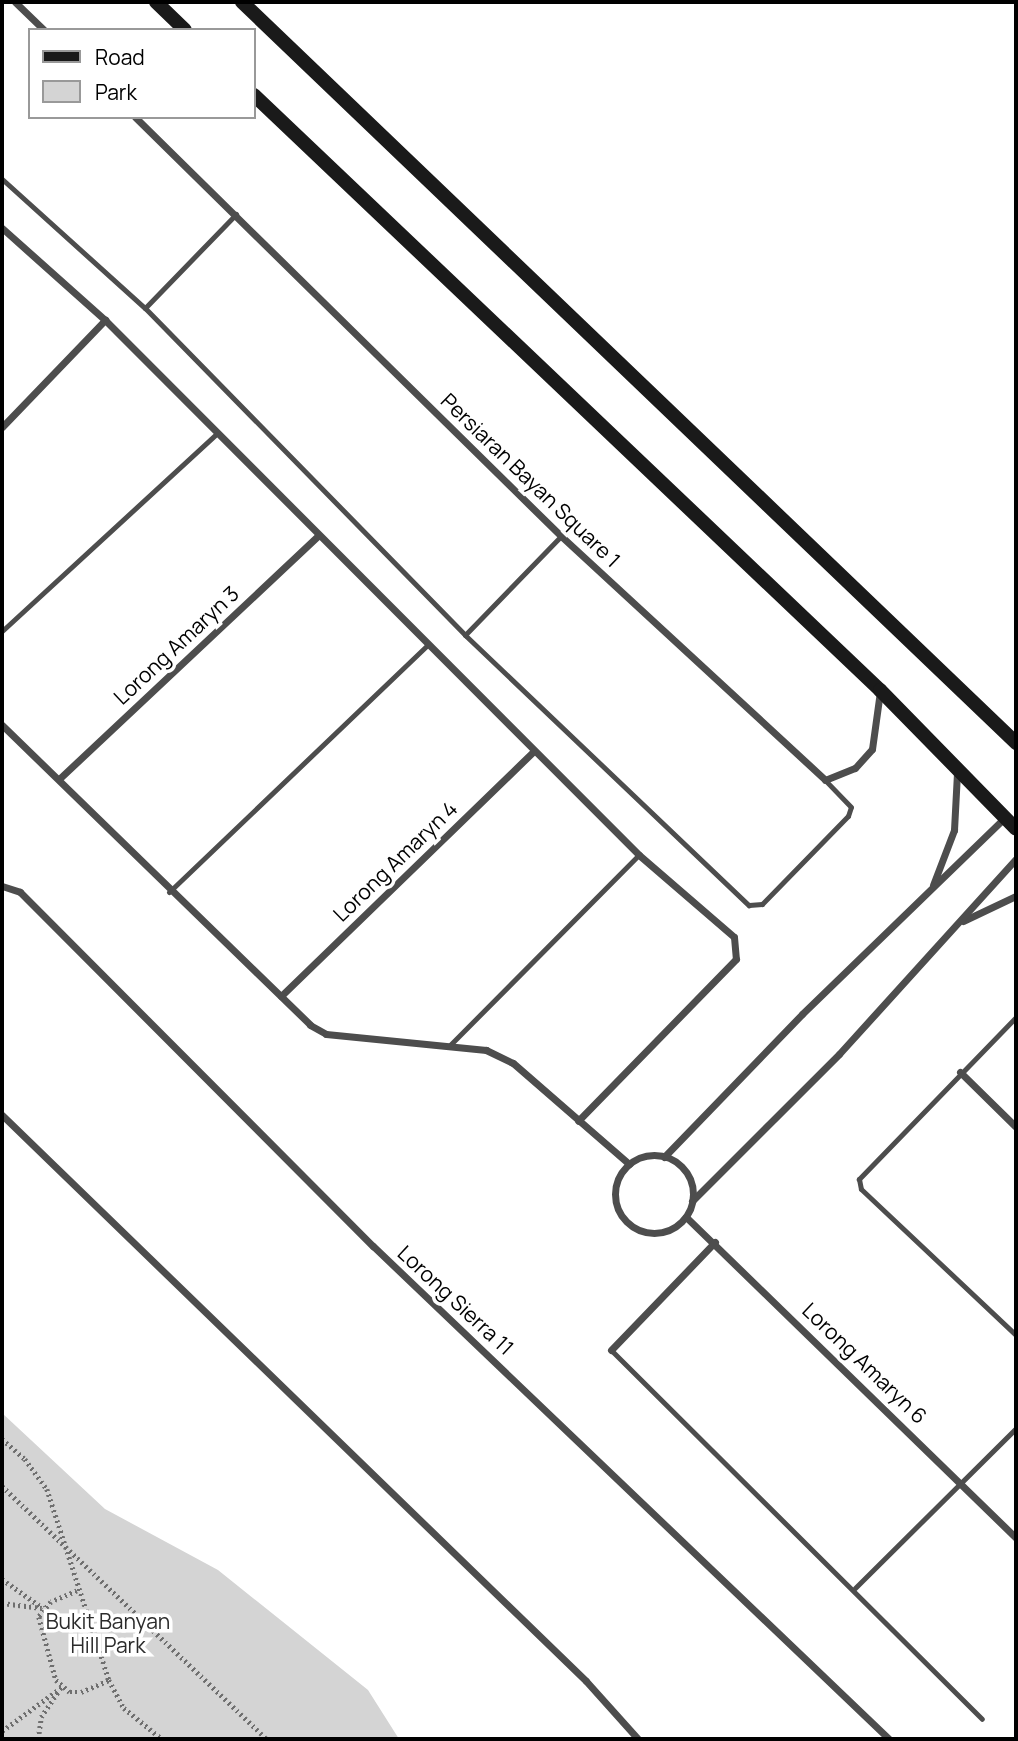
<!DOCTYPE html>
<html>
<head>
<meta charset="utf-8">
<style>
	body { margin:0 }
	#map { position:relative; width:1018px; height:1741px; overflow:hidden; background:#fff; font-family:Manrope,sans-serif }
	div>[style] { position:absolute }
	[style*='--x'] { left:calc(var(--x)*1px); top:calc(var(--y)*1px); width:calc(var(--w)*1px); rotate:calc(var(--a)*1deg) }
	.green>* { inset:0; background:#d4d4d4 }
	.path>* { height:4.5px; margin-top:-2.25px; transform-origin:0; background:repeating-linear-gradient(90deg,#6f6f6f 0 2px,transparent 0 5.5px) }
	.lane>* { height:5px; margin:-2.5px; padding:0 2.5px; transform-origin:2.5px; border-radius:2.5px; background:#4d4d4d }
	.street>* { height:7px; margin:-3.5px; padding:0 3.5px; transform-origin:3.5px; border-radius:3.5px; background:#4d4d4d }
	.street>.ring { margin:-3.5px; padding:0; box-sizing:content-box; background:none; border:7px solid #4d4d4d; border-radius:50% }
	.secondary>* { height:14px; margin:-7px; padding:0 7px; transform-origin:7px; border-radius:7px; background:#1a1a1a }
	span { translate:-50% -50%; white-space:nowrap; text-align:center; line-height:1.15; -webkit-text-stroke:7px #fff; paint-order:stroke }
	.street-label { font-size:21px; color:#000 }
	.park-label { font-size:21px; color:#2b2b2b }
	.frame { position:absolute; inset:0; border:4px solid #000; pointer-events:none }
	.legend { position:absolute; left:28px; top:28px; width:228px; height:91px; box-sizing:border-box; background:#fff; border:2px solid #999; margin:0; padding:9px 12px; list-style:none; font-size:21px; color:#000 }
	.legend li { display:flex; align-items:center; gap:14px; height:35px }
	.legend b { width:35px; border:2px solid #999 }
</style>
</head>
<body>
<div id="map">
	<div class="green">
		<i style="clip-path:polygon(2px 1413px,105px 1509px,218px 1570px,368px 1690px,399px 1739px,2px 1739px)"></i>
	</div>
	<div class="path">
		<i style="--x:2;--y:1439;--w:30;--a:41"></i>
		<i style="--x:25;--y:1459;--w:37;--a:54"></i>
		<i style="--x:47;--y:1489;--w:201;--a:72"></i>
		<i style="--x:109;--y:1680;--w:32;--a:62"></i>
		<i style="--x:124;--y:1708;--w:49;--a:39.2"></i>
		<i style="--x:2;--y:1486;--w:366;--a:43.7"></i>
		<i style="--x:2;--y:1579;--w:50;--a:35.3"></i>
		<i style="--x:77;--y:1591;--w:28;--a:157"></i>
		<i style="--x:51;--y:1602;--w:19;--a:129"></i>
		<i style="--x:39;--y:1617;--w:65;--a:74.9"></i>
		<i style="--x:56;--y:1680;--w:18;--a:41"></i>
		<i style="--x:70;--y:1692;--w:11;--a:0"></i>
		<i style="--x:81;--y:1692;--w:30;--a:-23"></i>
		<i style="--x:2;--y:1603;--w:40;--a:7.1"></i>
		<i style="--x:2;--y:1731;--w:74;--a:-36.3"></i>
		<i style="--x:38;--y:1739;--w:22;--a:-82"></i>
		<i style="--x:41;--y:1717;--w:32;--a:-56"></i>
	</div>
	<div class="lane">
		<i style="--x:2;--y:179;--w:193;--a:42.1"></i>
		<i style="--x:145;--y:308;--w:458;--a:45.6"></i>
		<i style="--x:465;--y:635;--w:392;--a:43.6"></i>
		<i style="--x:749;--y:905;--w:13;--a:-4"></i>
		<i style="--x:762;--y:904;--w:123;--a:-45.7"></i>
		<i style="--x:848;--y:816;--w:9;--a:-72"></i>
		<i style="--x:851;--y:807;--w:37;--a:-134"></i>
		<i style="--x:145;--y:308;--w:131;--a:-45.9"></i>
		<i style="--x:2;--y:631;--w:289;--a:-42.6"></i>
		<i style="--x:465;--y:635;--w:138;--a:-45.9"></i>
		<i style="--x:169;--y:892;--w:356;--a:-43.7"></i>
		<i style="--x:1016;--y:1017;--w:226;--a:134.1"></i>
		<i style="--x:859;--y:1179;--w:10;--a:79"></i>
		<i style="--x:861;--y:1189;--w:213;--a:43.3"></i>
		<i style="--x:450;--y:1045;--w:268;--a:-45.2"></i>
		<i style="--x:611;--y:1350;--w:523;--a:44.85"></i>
		<i style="--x:855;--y:1588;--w:227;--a:-44.8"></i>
	</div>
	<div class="street">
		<i style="--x:15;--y:2;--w:40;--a:44"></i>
		<i style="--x:135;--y:117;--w:598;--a:44.53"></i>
		<i style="--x:561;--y:536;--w:359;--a:42.7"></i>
		<i style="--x:825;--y:780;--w:32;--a:-22"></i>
		<i style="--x:855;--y:768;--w:25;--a:-48"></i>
		<i style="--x:872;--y:749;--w:59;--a:-82.1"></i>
		<i style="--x:2;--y:228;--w:138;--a:41.8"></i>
		<i style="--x:105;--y:320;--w:756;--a:45.05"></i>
		<i style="--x:639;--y:855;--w:125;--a:40.8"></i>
		<i style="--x:734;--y:937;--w:22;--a:85"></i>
		<i style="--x:736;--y:959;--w:226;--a:134.3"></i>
		<i style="--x:2;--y:427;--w:149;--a:-46.1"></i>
		<i style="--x:2;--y:725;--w:430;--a:44.2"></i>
		<i style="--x:310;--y:1025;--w:18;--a:29"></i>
		<i style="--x:326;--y:1034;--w:161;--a:5.7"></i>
		<i style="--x:486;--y:1050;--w:30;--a:26"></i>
		<i style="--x:513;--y:1063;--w:154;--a:41"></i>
		<i style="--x:59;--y:779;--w:354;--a:-43.2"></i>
		<i style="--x:933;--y:885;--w:59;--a:-69.1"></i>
		<i style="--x:954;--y:830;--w:58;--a:-87"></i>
		<i style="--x:2;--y:886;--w:19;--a:18"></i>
		<i style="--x:20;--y:892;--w:500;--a:45.1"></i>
		<i style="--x:373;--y:1246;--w:714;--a:43.69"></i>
		<i style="--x:963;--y:921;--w:59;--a:-25.3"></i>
		<i style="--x:281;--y:996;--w:351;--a:-44.1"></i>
		<i style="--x:960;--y:1072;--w:78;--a:44.5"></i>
		<i style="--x:2;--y:1115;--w:813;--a:44.1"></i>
		<i style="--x:586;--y:1681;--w:78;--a:48.1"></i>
		<i class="ring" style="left:615px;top:1155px;width:71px;height:71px"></i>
		<i style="--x:664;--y:1157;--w:199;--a:-46"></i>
		<i style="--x:802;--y:1014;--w:281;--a:-44.1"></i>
		<i style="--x:692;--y:1201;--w:208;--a:-45"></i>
		<i style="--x:839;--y:1054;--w:263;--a:-47.8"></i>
		<i style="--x:686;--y:1217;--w:460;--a:44.2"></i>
		<i style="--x:611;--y:1350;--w:150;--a:-46.1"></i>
	</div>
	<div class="secondary">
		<i style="--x:156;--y:2;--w:40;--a:44"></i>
		<i style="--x:242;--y:2;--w:1072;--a:43.75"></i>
		<i style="--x:254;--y:95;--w:864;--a:43.55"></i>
		<i style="--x:880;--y:690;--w:194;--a:45.6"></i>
	</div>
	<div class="street-label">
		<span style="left:531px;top:480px;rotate:44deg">Persiaran Bayan Square 1</span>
		<span style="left:176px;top:645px;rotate:-43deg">Lorong Amaryn 3</span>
		<span style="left:395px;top:861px;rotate:-44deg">Lorong Amaryn 4</span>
		<span style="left:456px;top:1300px;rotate:43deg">Lorong Sierra 11</span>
		<span style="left:865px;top:1363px;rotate:44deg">Lorong Amaryn 6</span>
	</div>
	<div class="park-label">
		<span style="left:108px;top:1633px">Bukit Banyan<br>Hill Park</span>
	</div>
	<div class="frame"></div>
	<ul class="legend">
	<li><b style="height:9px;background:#1a1a1a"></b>Road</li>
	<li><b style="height:19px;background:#d4d4d4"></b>Park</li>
	</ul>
</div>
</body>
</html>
